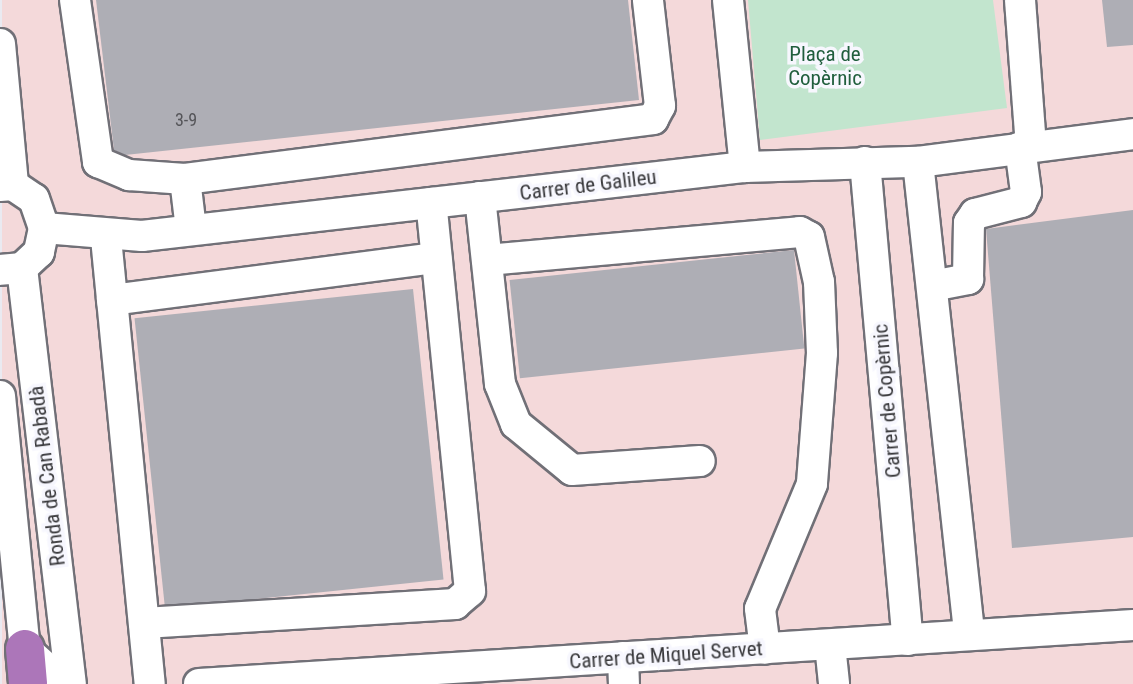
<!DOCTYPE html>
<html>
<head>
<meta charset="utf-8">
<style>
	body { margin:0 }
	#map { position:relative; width:1133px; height:684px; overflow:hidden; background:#eaeaf1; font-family:"Roboto Condensed",sans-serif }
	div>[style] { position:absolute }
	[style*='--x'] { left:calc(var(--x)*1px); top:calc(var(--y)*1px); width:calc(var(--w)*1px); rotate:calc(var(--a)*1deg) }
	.industrial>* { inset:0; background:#f4d9da; transform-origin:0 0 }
	.green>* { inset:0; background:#c2e5ce }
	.building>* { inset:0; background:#aeaeb5; transform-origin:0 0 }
	.roads { filter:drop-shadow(2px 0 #717077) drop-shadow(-2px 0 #717077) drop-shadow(0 2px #717077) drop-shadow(0 -2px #717077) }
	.minor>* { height:30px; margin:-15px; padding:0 15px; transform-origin:15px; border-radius:15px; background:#fff }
	.highway>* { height:38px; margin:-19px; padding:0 19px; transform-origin:19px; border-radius:19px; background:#ac76b9 }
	span { translate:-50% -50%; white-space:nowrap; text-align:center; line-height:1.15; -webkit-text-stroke:7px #f7f7fe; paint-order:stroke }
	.number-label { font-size:18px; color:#555559 }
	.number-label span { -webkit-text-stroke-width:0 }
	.park-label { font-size:21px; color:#205e3d }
	.street-label { font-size:21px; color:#37373a }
</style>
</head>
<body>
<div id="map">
	<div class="industrial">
		<i style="left:2px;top:0;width:1131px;height:686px"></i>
	</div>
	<div class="green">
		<i style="clip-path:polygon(748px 0,993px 0,1007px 108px,760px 140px)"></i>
	</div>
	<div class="building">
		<i style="clip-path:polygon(96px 0,628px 0,639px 100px,125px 155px,114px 150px)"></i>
		<i style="clip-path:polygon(1102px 0,1133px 0,1133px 45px,1107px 47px)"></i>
		<i style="clip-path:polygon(1133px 210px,1133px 537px,1012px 548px,986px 229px)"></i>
		<i style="left:794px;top:250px;width:99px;height:286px;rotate:84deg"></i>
		<i style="left:413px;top:289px;width:292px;height:280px;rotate:84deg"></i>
	</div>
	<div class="roads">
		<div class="minor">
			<i style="--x:75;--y:0;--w:164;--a:81.9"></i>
			<i style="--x:98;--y:162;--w:34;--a:23"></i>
			<i style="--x:129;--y:175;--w:56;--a:4.1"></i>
			<i style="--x:185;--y:179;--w:472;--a:-7.3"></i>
			<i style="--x:653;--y:119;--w:15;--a:-62"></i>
			<i style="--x:660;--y:106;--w:107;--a:-96.5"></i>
			<i style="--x:728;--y:0;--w:168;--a:84.2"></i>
			<i style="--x:1020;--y:0;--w:145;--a:85.7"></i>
			<i style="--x:0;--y:44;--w:142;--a:84.7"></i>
			<i style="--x:865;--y:162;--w:480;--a:84.9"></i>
			<i style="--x:918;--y:162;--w:475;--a:83.8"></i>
			<i style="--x:185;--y:179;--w:50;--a:83.2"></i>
			<i style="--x:0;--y:186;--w:13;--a:-4"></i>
			<i style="--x:13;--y:185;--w:25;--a:34"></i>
			<i style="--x:34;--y:199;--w:31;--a:71"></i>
			<i style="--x:44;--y:228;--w:25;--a:102"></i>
			<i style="--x:39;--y:252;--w:23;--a:137"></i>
			<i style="--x:22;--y:268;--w:22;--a:175"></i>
			<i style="--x:480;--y:197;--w:188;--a:83.9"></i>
			<i style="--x:500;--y:384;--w:43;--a:68.2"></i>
			<i style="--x:516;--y:424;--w:72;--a:39.4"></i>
			<i style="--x:572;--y:470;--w:128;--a:-4"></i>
			<i style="--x:44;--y:228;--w:98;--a:4.7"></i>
			<i style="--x:142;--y:236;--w:607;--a:-6.53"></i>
			<i style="--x:745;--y:167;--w:173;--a:-1.7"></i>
			<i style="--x:918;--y:162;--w:217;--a:-7.4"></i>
			<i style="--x:106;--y:238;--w:448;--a:84.4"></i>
			<i style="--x:487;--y:260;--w:314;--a:-5.1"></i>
			<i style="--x:800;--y:232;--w:10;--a:29"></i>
			<i style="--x:809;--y:237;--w:46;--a:77.5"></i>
			<i style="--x:819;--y:282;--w:71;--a:87.6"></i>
			<i style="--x:822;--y:353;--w:131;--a:94.4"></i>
			<i style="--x:812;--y:484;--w:135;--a:112.6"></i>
			<i style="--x:760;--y:609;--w:40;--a:82.9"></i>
			<i style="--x:22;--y:268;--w:419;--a:83.3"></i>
			<i style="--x:932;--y:286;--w:37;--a:-11"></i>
			<i style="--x:968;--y:279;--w:56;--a:-89"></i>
			<i style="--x:969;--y:223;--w:11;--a:-56"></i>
			<i style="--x:975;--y:214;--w:48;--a:-14.6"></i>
			<i style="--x:1021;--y:202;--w:11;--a:-63"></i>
			<i style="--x:1026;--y:192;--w:45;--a:-97.6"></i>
			<i style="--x:112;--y:300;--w:327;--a:-7.4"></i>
			<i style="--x:0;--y:396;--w:254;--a:84.4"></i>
			<i style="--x:25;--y:649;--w:52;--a:41.9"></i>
			<i style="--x:144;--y:623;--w:312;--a:-3.5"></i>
			<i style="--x:455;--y:604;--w:20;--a:-41"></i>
			<i style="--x:470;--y:591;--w:390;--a:-95.7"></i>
			<i style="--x:830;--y:645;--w:39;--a:84"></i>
			<i style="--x:623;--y:657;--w:27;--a:88"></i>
			<i style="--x:199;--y:684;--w:936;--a:-3.61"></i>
		</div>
		<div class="highway">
			<i style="--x:25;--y:649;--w:35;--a:85"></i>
		</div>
	</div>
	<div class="number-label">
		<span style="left:186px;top:120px">3-9</span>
	</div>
	<div class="park-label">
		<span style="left:825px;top:66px">Plaça de<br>Copèrnic</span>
	</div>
	<div class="street-label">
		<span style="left:588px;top:185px;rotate:-7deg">Carrer de Galileu</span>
		<span style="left:887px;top:401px;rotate:-95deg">Carrer de Copèrnic</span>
		<span style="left:47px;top:476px;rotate:-97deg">Ronda de Can Rabadà</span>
		<span style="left:666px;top:655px;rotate:-4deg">Carrer de Miquel Servet</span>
	</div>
</div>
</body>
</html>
